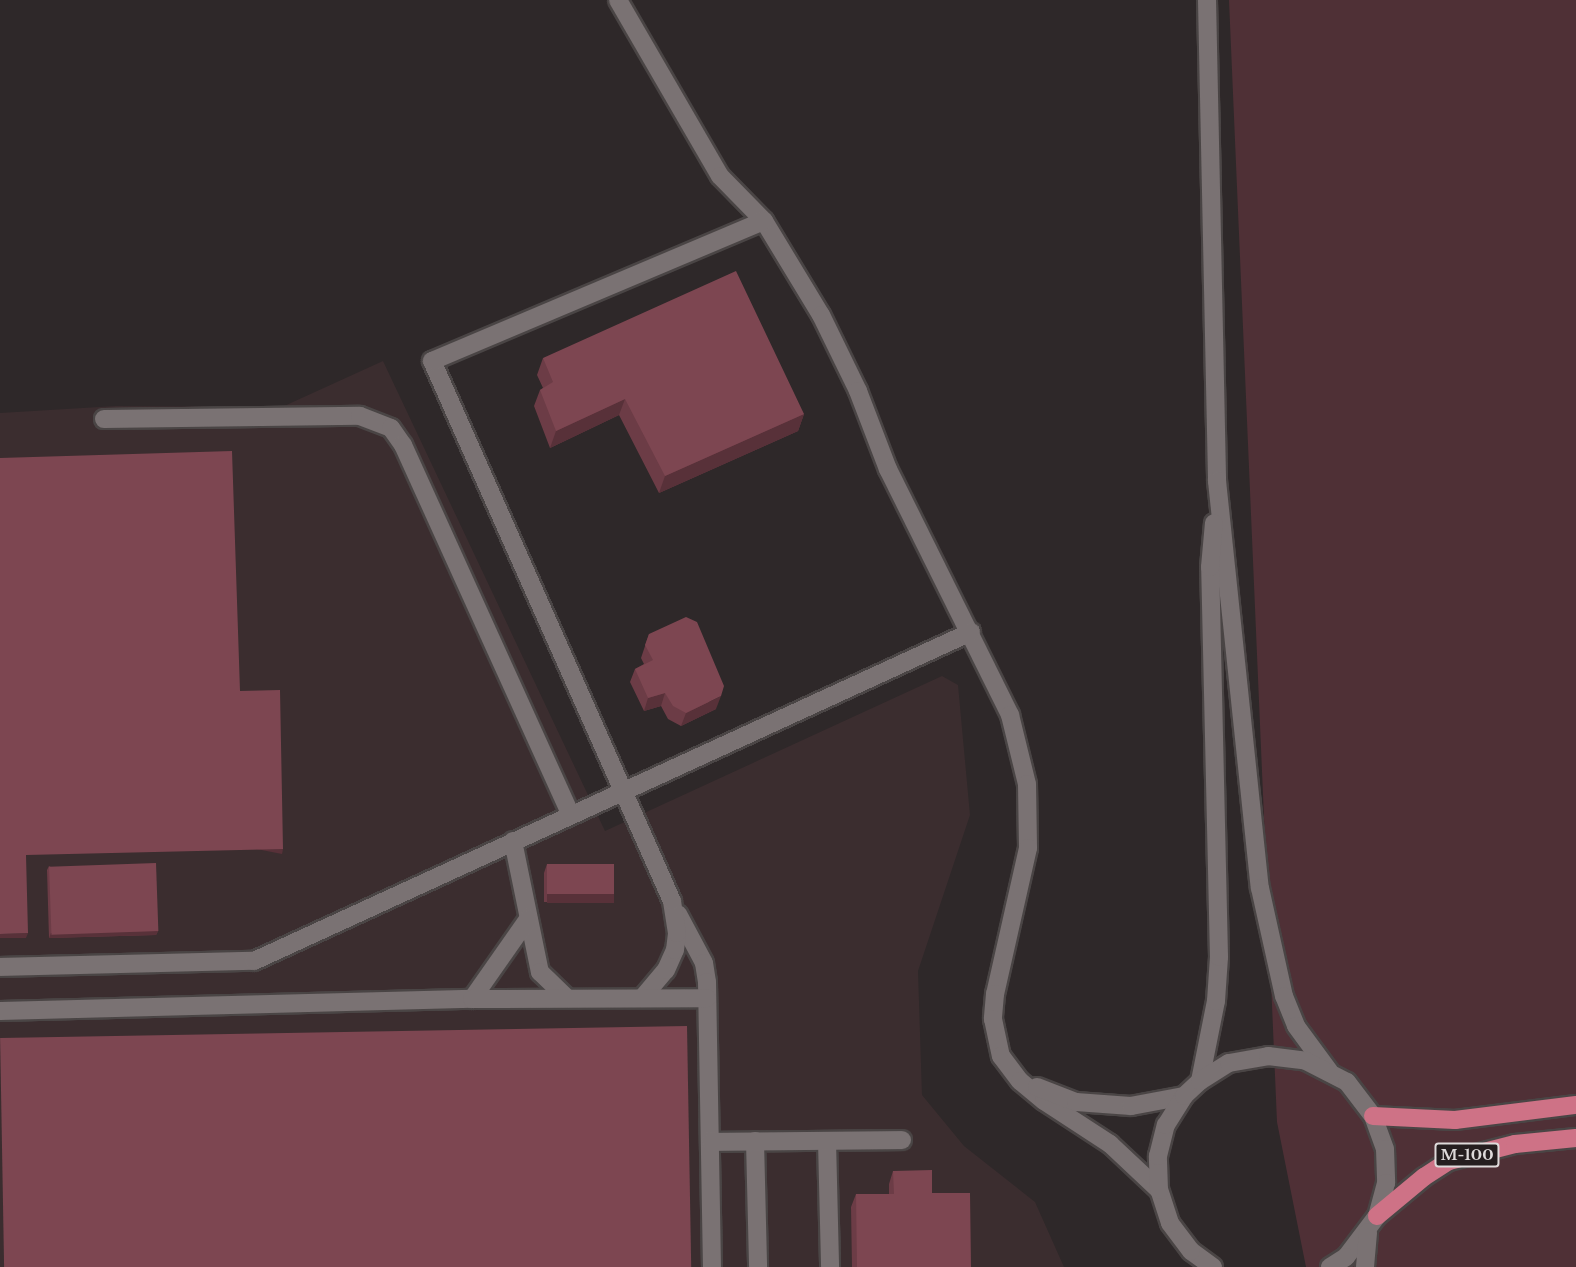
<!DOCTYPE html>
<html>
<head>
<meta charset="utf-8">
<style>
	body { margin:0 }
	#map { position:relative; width:1576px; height:1267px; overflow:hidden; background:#2e2829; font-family:"Libre Baskerville",serif }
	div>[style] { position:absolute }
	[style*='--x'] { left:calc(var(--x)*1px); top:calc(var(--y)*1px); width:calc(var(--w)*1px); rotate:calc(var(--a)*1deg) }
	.built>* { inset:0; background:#3b2d2f }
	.green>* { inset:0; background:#4f3036 }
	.roads { filter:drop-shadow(2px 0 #4a4545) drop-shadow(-2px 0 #4a4545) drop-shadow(0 2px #4a4545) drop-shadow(0 -2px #4a4545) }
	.minor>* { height:18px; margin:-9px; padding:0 9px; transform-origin:9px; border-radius:9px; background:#7a7273 }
	.highway>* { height:18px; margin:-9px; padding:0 9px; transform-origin:9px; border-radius:9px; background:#ce7286 }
	.wall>* { inset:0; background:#6c3c46 }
	.shaded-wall>* { inset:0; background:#583139; transform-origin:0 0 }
	.building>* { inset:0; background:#7d4651; transform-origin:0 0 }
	span { translate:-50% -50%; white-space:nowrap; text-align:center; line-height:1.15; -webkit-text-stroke:4.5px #251e1f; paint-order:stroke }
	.shield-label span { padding:2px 4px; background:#251e1f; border:2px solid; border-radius:4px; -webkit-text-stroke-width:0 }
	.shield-label { font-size:15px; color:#dedada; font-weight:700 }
</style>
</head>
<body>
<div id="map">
	<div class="built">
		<i style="clip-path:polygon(383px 361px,605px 831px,942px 676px,958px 685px,970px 815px,918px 971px,922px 1095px,964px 1146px,1035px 1202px,1064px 1267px,0 1267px,0 413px,116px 406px,282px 407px)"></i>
	</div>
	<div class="green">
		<i style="clip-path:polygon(1229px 0,1576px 0,1576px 1267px,1306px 1267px,1277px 1122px)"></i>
	</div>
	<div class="roads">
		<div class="minor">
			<i style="--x:618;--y:0;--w:203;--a:59.9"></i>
			<i style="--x:720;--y:176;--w:63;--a:45.6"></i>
			<i style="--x:764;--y:221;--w:110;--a:58.8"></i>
			<i style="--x:821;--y:315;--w:85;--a:64"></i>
			<i style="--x:858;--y:391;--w:84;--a:69"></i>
			<i style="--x:888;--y:469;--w:275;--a:63.6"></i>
			<i style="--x:1010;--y:715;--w:71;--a:76.2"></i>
			<i style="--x:1027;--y:784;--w:64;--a:89.1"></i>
			<i style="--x:1028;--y:848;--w:150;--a:102.7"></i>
			<i style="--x:995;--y:994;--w:25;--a:95"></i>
			<i style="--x:993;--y:1019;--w:38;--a:78"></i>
			<i style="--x:1001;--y:1056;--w:31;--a:53"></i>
			<i style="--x:1020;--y:1081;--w:31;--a:40"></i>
			<i style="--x:1044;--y:1101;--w:79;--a:33.1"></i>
			<i style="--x:1110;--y:1144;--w:67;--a:43.2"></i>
			<i style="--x:1207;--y:0;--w:481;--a:88.8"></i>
			<i style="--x:1217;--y:481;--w:409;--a:84"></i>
			<i style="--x:1260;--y:888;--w:111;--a:77.5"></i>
			<i style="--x:1284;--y:996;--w:32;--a:68"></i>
			<i style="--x:1296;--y:1026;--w:56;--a:53.7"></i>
			<i style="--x:104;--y:419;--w:256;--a:-0.7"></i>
			<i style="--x:360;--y:416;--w:33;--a:21"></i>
			<i style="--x:391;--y:428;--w:21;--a:55"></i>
			<i style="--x:403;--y:445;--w:406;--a:65.6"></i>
			<i style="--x:513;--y:841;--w:134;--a:78.4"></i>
			<i style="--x:540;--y:972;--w:37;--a:44"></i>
			<i style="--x:678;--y:914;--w:55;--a:62"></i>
			<i style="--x:704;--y:963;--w:19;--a:81"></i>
			<i style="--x:707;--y:982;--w:285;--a:89"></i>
			<i style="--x:0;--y:967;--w:254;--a:-1.4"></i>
			<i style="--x:254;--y:961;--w:789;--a:-24.65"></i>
			<i style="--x:643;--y:997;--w:35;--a:-50"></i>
			<i style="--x:666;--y:970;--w:22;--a:-66"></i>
			<i style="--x:675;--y:950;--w:17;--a:-83"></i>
			<i style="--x:677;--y:933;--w:32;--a:-99"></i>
			<i style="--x:672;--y:901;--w:591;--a:-113.96"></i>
			<i style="--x:432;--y:361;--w:360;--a:-22.9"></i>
			<i style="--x:472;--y:999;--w:98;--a:-55"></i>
			<i style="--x:0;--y:1011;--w:472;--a:-1.5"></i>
			<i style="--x:472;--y:999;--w:235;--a:-0.2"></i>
			<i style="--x:1200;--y:1081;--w:82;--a:-78.7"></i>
			<i style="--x:1216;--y:1001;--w:44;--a:-86.1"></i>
			<i style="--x:1219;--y:957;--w:390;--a:-91.3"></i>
			<i style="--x:1210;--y:567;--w:44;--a:-84.8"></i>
			<i style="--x:1037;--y:1087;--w:42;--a:21"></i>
			<i style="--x:1076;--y:1102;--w:55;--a:4.2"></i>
			<i style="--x:1131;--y:1106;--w:54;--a:-10.7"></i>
			<i style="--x:755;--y:1141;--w:126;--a:88.6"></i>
			<i style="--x:827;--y:1141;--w:126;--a:88.6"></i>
			<i style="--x:711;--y:1142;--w:191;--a:-0.6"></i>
			<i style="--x:1213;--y:1267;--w:27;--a:-144"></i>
			<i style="--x:1191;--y:1251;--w:35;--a:-127"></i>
			<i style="--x:1170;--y:1223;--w:35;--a:-108"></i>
			<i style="--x:1159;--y:1190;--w:34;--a:-92"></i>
			<i style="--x:1158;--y:1156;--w:32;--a:-76"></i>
			<i style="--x:1166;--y:1125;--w:34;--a:-58"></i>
			<i style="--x:1184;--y:1096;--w:22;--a:-43"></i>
			<i style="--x:1200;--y:1081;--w:34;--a:-32"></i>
			<i style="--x:1229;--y:1063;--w:40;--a:-10"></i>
			<i style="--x:1268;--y:1056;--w:38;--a:7"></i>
			<i style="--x:1306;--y:1061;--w:46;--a:27.1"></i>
			<i style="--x:1347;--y:1082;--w:43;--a:52.6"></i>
			<i style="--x:1373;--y:1116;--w:35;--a:70"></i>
			<i style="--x:1385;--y:1149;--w:34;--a:88"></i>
			<i style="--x:1386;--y:1183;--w:34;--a:105"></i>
			<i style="--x:1377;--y:1216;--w:51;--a:127.1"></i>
			<i style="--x:1346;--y:1257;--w:19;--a:148"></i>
			<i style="--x:1365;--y:1267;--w:35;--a:-85"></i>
		</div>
		<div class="highway">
			<i style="--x:1373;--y:1116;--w:82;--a:2.8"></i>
			<i style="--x:1455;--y:1120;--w:122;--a:-7.1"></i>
			<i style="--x:1377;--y:1216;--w:61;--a:-39.7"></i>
			<i style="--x:1424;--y:1177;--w:30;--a:-33"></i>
			<i style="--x:1449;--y:1161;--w:68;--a:-14.4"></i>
			<i style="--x:1515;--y:1144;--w:61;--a:-5.6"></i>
		</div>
	</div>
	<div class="wall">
		<i style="clip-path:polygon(543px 358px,804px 414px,798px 431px,659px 493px,619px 415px,550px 448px,534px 406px,540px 390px,543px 388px,537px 375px)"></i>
		<i style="clip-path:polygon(649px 634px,716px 709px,681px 726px,668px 719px,661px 706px,644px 711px,630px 682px,635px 669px,644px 664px,641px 658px)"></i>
		<i style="clip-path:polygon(547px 864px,614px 894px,610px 902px,544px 902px,544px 873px)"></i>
		<i style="clip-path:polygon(49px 866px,158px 931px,156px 935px,49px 938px,47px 870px)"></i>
		<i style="clip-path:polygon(893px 1171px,932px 1193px,971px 1267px,852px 1267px,851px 1207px,856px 1194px,889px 1194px,889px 1184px)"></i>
	</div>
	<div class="shaded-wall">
		<i style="clip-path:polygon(625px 399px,619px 415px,550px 448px,556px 431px)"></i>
		<i style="clip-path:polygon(804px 414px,798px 431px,659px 493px,665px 476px)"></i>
		<i style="clip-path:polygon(665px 693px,661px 706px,644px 711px,648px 698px)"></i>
		<i style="clip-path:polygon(721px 696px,716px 709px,681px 726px,686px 713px)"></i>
		<i style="left:283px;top:849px;width:5px;height:257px;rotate:101deg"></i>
		<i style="left:547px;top:894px;width:67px;height:9px"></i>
		<i style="clip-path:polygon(158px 931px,156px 935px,49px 938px,51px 933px)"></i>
		<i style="clip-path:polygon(28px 933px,26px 938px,0 938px,0 934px)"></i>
	</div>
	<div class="building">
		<i style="clip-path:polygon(736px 271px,804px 414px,665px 476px,625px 399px,556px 431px,540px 390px,553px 382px,543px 358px)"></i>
		<i style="clip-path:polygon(232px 451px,240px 691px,280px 690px,283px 849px,26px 855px,28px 933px,0 934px,0 458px)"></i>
		<i style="clip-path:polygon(686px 617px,697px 622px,724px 686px,721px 696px,686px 713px,673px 706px,665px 693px,648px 698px,635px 669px,653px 660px,645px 645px,649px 634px)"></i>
		<i style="left:156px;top:863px;width:68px;height:107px;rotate:88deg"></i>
		<i style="left:547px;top:864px;width:67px;height:30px"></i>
		<i style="left:687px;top:1026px;width:241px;height:687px;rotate:89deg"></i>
		<i style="clip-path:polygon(932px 1170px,932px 1193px,970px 1193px,971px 1267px,857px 1267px,856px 1194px,894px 1194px,893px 1171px)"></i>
	</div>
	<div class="shield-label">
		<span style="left:1467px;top:1155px">M-100</span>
	</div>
</div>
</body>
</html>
